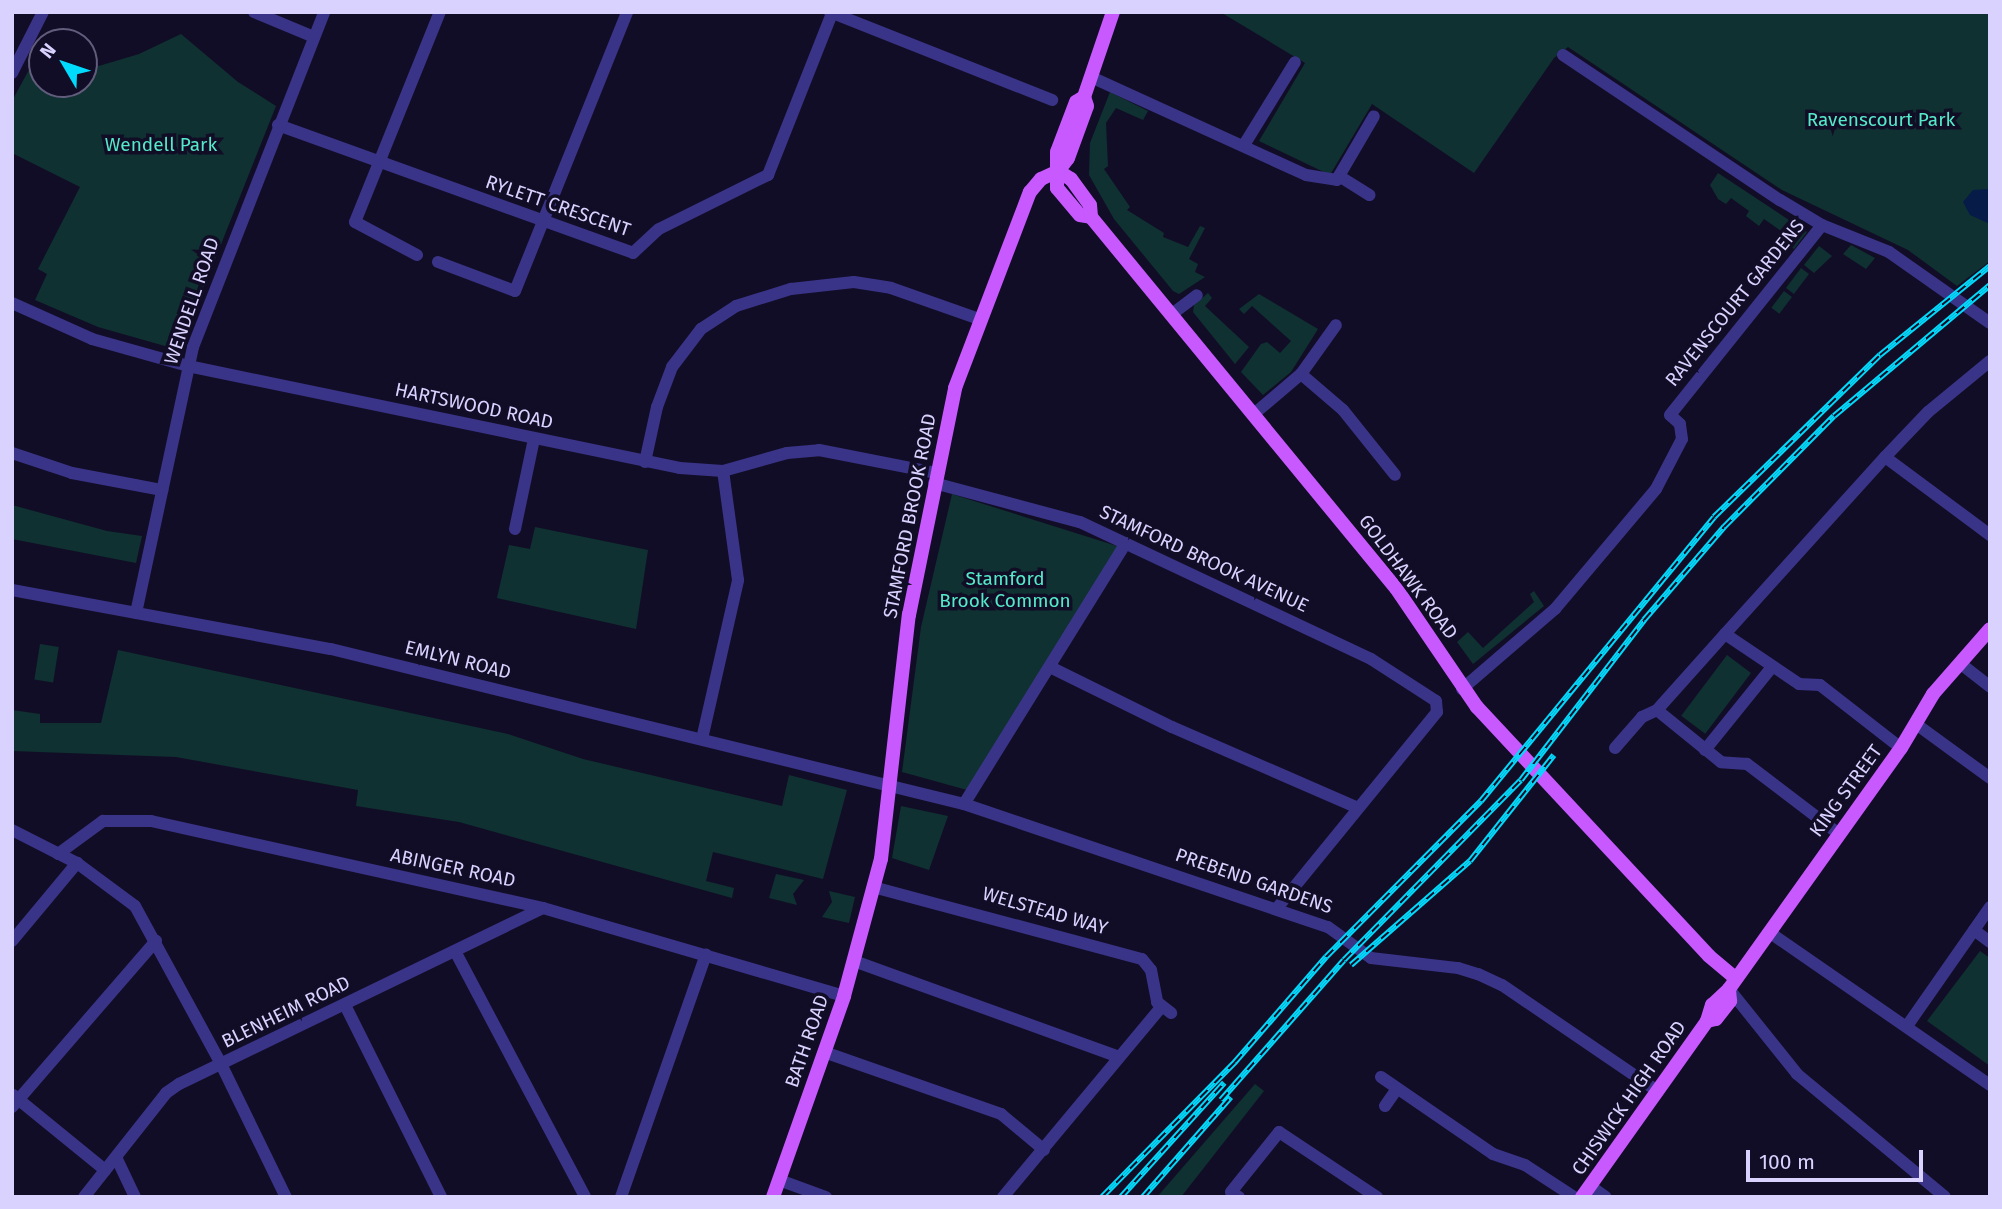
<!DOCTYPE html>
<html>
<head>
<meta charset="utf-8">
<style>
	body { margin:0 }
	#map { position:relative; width:2002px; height:1209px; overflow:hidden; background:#120d26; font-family:"Fira Sans",sans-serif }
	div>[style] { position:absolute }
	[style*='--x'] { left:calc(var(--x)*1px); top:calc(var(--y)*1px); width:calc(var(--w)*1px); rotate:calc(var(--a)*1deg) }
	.green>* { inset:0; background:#0f3131; transform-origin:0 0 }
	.water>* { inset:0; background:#061b47 }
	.minor>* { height:12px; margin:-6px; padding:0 6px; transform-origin:6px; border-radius:6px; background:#3a3489 }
	.major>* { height:14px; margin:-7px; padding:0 7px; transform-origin:7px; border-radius:7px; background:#c759ff }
	.rail>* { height:6px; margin-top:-3px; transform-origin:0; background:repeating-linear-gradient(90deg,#120d26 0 10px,#00dbfd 0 20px); box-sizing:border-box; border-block:2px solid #00dbfd }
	span { translate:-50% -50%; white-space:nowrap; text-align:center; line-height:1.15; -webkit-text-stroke:7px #120d26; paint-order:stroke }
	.park-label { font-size:19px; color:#54eac9 }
	.street-label { font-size:19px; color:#d9d2ff }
	.frame { position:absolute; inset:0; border:14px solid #d9d2ff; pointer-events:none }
	.north { position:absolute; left:28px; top:28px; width:70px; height:70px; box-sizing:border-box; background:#120d26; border:2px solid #625c7d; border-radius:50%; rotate:309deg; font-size:19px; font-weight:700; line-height:28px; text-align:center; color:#d9d2ff }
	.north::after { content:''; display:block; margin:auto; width:24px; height:32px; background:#00dbfd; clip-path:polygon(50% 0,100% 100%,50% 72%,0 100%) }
	.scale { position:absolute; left:1746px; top:1150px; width:177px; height:32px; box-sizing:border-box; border:4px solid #d9d2ff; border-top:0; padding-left:9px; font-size:21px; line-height:24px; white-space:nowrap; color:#d9d2ff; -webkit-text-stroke:5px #120d26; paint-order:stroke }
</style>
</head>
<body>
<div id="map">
	<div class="green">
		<i style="clip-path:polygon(1990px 12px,1990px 261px,1957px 286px,1908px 250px,1782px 190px,1568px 47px,1554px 58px,1474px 173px,1372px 104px,1330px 175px,1259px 141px,1305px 63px,1222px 13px)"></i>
		<i style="clip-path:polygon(181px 34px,238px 82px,276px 106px,179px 350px,98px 327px,35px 300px,47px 274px,38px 269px,80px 187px,12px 153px,12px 101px,37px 55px,42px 57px,42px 84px,84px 84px,84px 74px,92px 68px,139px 54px)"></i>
		<i style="clip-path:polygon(1110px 92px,1148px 111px,1143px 120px,1116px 108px,1106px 123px,1108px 166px,1104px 169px,1130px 207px,1127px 210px,1164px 233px,1163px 237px,1188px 247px,1200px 226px,1205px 228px,1189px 259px,1198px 264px,1195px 272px,1205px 277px,1179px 294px,1173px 291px,1114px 219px,1089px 175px,1090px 143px)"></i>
		<i style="clip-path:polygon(1718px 173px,1807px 232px,1794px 249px,1780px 239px,1784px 233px,1764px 219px,1759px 226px,1746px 216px,1749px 211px,1731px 198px,1726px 204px,1718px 199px,1710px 185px)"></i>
		<i style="clip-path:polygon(1851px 245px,1875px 258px,1866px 269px,1843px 254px)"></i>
		<i style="clip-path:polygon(1819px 246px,1832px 256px,1814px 273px,1804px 265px)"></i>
		<i style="left:1801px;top:268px;width:10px;height:25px;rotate:37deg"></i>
		<i style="left:1784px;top:291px;width:10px;height:21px;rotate:37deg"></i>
		<i style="clip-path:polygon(1208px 293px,1212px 298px,1205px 306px,1249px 347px,1235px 364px,1193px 312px,1194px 305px)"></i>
		<i style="clip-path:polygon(1259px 294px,1318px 329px,1291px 372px,1263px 395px,1241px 372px,1261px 344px,1267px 342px,1280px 353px,1291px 341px,1252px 306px,1244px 314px,1239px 309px)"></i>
		<i style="clip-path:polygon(952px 494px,1120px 547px,967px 790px,902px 772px,921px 627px)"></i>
		<i style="clip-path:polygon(12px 505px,107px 531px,142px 536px,136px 563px,12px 539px)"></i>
		<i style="clip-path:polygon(535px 527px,648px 550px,636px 629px,497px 598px,509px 545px,530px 549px)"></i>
		<i style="clip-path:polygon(1534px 591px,1544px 606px,1473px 664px,1457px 642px,1468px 632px,1483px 648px,1534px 602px,1530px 594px)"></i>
		<i style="left:40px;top:644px;width:19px;height:36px;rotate:9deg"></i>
		<i style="clip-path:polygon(118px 650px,508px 734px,583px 759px,782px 806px,789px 775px,847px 790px,823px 879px,713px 852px,706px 881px,734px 888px,732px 898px,459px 822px,356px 806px,358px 790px,176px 757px,12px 751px,12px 710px,40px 714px,40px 723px,101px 723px)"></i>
		<i style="left:1727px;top:655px;width:30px;height:76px;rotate:37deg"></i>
		<i style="clip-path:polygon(901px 806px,948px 816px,929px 870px,892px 858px)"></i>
		<i style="clip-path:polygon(776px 874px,804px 880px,793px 894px,797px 905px,769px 898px)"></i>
		<i style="clip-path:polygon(829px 891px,855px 897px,849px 923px,822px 917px,832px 902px)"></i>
		<i style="clip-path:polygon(1980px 951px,1990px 958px,1990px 1066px,1927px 1021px)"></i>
		<i style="clip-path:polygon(1255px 1084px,1264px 1091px,1181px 1197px,1157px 1197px)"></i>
	</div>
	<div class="water">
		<i style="clip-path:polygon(1990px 189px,1990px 224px,1970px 215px,1963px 202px,1973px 190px)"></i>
	</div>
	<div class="minor">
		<i style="--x:254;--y:12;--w:65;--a:22.6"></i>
		<i style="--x:830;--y:12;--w:239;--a:21.6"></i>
		<i style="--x:1563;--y:55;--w:261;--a:33.8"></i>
		<i style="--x:1780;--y:200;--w:49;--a:30.8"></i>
		<i style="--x:1822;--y:225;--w:72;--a:21.9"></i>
		<i style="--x:1889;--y:252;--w:123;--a:35.1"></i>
		<i style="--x:12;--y:73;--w:68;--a:-63.1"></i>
		<i style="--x:1091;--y:77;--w:236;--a:24.5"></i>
		<i style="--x:1306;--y:175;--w:31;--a:9"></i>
		<i style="--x:1337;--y:180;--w:4;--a:-63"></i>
		<i style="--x:1339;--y:176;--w:36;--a:32"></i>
		<i style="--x:278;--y:125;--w:377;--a:19.8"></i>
		<i style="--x:633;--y:253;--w:35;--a:-43"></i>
		<i style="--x:659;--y:229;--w:122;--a:-26.4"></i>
		<i style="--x:768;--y:175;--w:174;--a:-68.4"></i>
		<i style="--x:1244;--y:145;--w:97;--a:-58.4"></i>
		<i style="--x:1339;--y:176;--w:69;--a:-59.7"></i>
		<i style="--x:417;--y:255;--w:70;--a:-152"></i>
		<i style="--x:355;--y:222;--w:227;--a:-68"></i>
		<i style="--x:438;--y:262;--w:82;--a:20.6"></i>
		<i style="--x:515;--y:291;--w:301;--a:-68.1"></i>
		<i style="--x:12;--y:303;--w:88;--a:24.2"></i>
		<i style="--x:92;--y:339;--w:100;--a:15.7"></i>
		<i style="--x:188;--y:366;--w:502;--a:11.71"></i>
		<i style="--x:680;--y:468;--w:43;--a:4"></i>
		<i style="--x:723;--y:471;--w:66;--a:-15.7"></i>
		<i style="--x:787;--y:453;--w:32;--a:-5"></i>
		<i style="--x:819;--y:450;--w:119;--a:11.1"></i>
		<i style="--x:1172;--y:314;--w:31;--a:-37"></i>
		<i style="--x:1990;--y:361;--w:80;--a:140.6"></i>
		<i style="--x:1928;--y:412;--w:62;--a:133.7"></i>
		<i style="--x:1885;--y:457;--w:131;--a:36.6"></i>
		<i style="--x:1301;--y:374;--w:55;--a:40.6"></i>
		<i style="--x:1343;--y:410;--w:83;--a:51.3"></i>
		<i style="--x:1255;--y:413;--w:60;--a:-40.3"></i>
		<i style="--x:1301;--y:374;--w:60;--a:-54.5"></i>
		<i style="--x:12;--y:453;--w:63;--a:18.4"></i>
		<i style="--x:72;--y:473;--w:92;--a:10.7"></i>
		<i style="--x:645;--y:462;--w:56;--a:-77.7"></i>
		<i style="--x:657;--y:407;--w:43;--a:-69.4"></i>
		<i style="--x:672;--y:367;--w:48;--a:-52.7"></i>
		<i style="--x:701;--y:329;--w:42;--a:-33.3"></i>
		<i style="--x:736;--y:306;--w:58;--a:-17.2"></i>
		<i style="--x:791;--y:289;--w:63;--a:-6.3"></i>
		<i style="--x:854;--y:282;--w:37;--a:9"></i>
		<i style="--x:891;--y:288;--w:93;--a:19.4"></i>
		<i style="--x:934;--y:483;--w:151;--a:15"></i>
		<i style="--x:1080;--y:522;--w:322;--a:25.2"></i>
		<i style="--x:1371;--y:659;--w:77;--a:32.9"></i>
		<i style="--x:1436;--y:701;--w:11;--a:85"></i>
		<i style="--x:1437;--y:712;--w:253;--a:129.2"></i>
		<i style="--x:515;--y:529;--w:92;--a:-78.1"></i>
		<i style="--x:12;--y:590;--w:324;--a:10.5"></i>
		<i style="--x:331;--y:649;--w:652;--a:13.76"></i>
		<i style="--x:964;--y:804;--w:384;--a:18.7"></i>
		<i style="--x:1328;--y:927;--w:53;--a:35.8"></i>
		<i style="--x:1371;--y:958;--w:88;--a:6.6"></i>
		<i style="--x:1458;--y:968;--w:21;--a:17"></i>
		<i style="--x:1478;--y:974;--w:26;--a:25"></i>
		<i style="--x:1502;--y:985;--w:186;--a:34.3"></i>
		<i style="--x:136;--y:613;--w:272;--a:-77.9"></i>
		<i style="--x:193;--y:347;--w:360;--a:-68.6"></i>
		<i style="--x:1725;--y:634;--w:239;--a:-47.9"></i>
		<i style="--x:1961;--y:664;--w:37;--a:38"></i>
		<i style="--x:1050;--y:667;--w:136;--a:26.2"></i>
		<i style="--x:1172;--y:727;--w:203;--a:23.5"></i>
		<i style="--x:1462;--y:689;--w:123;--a:-40.7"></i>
		<i style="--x:1555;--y:609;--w:157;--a:-49.9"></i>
		<i style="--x:1656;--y:489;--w:56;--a:-62.5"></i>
		<i style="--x:1682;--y:439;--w:15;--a:-98"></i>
		<i style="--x:1680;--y:424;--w:13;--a:-138"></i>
		<i style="--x:1670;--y:415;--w:243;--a:-51.3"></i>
		<i style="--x:1916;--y:724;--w:92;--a:36.1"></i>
		<i style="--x:702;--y:739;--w:163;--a:-77.2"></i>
		<i style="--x:738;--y:580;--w:110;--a:-97.8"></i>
		<i style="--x:1615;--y:748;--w:41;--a:-48.9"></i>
		<i style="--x:1642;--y:717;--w:17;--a:-25"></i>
		<i style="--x:1705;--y:750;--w:107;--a:-51.1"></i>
		<i style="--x:964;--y:804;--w:307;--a:-58.2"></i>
		<i style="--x:12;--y:830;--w:73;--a:26.9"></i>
		<i style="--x:77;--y:863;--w:72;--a:36.6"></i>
		<i style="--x:135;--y:906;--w:180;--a:61.4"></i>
		<i style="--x:221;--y:1064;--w:148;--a:64"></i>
		<i style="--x:1839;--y:834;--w:116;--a:-142.7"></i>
		<i style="--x:1747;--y:764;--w:26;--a:-176"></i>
		<i style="--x:1721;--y:762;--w:82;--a:-140.9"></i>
		<i style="--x:1657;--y:710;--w:102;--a:-48.2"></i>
		<i style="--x:1725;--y:634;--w:89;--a:34"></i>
		<i style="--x:1799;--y:684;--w:21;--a:3"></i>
		<i style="--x:1820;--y:685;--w:103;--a:37.9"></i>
		<i style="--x:58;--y:854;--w:56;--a:-36.3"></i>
		<i style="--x:103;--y:821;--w:48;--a:0"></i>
		<i style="--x:151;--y:821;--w:402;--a:12.5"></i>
		<i style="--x:543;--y:908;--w:314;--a:16.3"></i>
		<i style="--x:873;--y:887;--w:278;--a:15"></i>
		<i style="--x:1142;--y:959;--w:14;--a:51"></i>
		<i style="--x:1151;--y:970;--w:33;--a:79"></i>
		<i style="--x:1157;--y:1002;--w:18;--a:38"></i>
		<i style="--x:1974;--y:930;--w:20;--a:37"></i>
		<i style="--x:1769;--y:932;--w:269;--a:34.7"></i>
		<i style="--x:12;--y:941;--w:102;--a:-50.2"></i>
		<i style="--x:455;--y:951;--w:278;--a:62.1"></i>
		<i style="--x:854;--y:961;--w:282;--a:19.9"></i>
		<i style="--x:1729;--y:989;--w:109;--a:51.3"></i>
		<i style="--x:1797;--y:1074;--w:192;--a:39.7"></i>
		<i style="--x:345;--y:1005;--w:215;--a:63.4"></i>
		<i style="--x:1907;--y:1026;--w:145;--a:-55.1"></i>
		<i style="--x:824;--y:1052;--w:188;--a:19.3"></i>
		<i style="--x:1001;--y:1114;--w:56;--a:39.9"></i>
		<i style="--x:1381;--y:1077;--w:136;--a:34.5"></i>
		<i style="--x:1493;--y:1154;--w:34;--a:19"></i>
		<i style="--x:1525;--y:1165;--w:59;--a:33.1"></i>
		<i style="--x:13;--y:1095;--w:119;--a:39.2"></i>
		<i style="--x:1385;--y:1106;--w:21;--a:-55"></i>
		<i style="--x:12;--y:1107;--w:220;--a:-49.1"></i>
		<i style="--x:116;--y:1157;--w:44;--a:64.6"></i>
		<i style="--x:779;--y:1180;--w:50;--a:19.9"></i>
		<i style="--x:1590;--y:1186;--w:19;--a:35"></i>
		<i style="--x:84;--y:1197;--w:132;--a:-51.7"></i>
		<i style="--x:166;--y:1093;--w:16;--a:-35"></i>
		<i style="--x:179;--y:1084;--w:404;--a:-25.8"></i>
		<i style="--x:621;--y:1197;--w:257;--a:-70.7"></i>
		<i style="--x:1003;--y:1197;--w:242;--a:-50.2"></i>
		<i style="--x:1239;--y:1197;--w:9;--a:-148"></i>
		<i style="--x:1231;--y:1192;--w:77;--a:-51.3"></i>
		<i style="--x:1279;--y:1132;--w:118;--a:33.6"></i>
	</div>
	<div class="major">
		<i style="--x:1084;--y:97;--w:9;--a:148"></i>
		<i style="--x:1076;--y:102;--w:53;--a:110.8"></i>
		<i style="--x:1057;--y:152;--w:36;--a:90"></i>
		<i style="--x:1057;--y:188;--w:35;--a:50"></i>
		<i style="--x:1080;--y:215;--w:11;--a:10"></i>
		<i style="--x:1058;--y:171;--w:15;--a:32"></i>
		<i style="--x:1071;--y:179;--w:32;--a:54"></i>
		<i style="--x:1090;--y:205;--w:12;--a:85"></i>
		<i style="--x:1091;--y:217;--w:480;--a:50.6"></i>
		<i style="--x:1396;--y:588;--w:144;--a:55.8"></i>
		<i style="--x:1477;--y:707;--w:340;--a:47"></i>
		<i style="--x:1709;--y:956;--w:35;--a:40"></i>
		<i style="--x:1058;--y:171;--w:16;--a:-52"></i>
		<i style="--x:1068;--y:158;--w:55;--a:-69.9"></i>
		<i style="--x:1087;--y:106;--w:9;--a:-108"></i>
		<i style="--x:1084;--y:97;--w:90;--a:-71.2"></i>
		<i style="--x:1707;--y:1021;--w:9;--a:-13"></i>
		<i style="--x:1716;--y:1019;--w:23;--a:-52"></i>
		<i style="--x:1730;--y:1001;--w:12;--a:-95"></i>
		<i style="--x:773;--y:1197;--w:213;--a:-70.5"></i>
		<i style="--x:844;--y:996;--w:142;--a:-74.9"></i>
		<i style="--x:881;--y:859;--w:246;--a:-83.5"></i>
		<i style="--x:909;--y:615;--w:232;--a:-78.5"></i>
		<i style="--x:955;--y:388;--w:210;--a:-69.1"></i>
		<i style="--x:1030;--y:192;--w:17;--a:-50"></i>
		<i style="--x:1041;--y:179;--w:19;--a:-25"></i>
		<i style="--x:1582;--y:1197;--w:216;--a:-54.6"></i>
		<i style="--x:1707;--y:1021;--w:17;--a:-73"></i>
		<i style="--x:1712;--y:1005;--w:23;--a:-43"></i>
		<i style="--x:1729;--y:989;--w:296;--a:-54.5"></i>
		<i style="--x:1901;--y:748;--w:63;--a:-59.3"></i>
		<i style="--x:1933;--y:694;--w:86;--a:-48.8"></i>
	</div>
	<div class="rail">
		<i style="--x:1351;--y:965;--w:158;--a:-41.2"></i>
		<i style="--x:1470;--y:861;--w:135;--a:-51.6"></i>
		<i style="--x:1221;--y:1100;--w:186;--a:-48.7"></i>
		<i style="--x:1344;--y:960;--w:252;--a:-45.5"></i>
		<i style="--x:1521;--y:780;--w:202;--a:-52.4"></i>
		<i style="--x:1644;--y:620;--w:123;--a:-49.3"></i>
		<i style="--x:1724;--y:527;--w:156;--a:-45.3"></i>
		<i style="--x:1834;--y:416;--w:204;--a:-40"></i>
		<i style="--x:1102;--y:1197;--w:190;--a:-45.4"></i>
		<i style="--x:1235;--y:1062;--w:139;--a:-49.1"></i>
		<i style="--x:1326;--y:957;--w:220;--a:-45.2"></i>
		<i style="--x:1481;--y:801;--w:367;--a:-50.6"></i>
		<i style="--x:1714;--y:517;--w:232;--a:-44.3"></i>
		<i style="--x:1880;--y:355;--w:141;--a:-39"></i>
		<i style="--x:1121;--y:1197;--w:154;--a:-47.9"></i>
		<i style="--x:1143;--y:1197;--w:133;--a:-48.7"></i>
	</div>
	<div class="park-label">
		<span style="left:1881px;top:120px">Ravenscourt Park</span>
		<span style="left:161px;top:145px">Wendell Park</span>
		<span style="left:1005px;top:590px">Stamford<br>Brook Common</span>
	</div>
	<div class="street-label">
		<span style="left:558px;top:206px;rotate:19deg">RYLETT CRESCENT</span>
		<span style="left:192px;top:301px;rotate:-71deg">WENDELL ROAD</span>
		<span style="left:1735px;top:303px;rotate:-51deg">RAVENSCOURT GARDENS</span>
		<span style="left:474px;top:406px;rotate:12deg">HARTSWOOD ROAD</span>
		<span style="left:910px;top:516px;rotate:-79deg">STAMFORD BROOK ROAD</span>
		<span style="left:1204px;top:559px;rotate:25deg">STAMFORD BROOK AVENUE</span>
		<span style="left:1408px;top:577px;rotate:53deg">GOLDHAWK ROAD</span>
		<span style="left:458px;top:660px;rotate:14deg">EMLYN ROAD</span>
		<span style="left:1846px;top:791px;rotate:-54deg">KING STREET</span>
		<span style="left:453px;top:868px;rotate:12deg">ABINGER ROAD</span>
		<span style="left:1254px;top:881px;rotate:19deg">PREBEND GARDENS</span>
		<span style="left:1045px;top:911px;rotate:16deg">WELSTEAD WAY</span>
		<span style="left:286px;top:1012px;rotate:-26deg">BLENHEIM ROAD</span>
		<span style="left:807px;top:1041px;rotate:-71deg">BATH ROAD</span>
		<span style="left:1629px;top:1098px;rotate:-55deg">CHISWICK HIGH ROAD</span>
	</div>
	<div class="frame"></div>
	<div class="north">N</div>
	<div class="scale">100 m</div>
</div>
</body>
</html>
